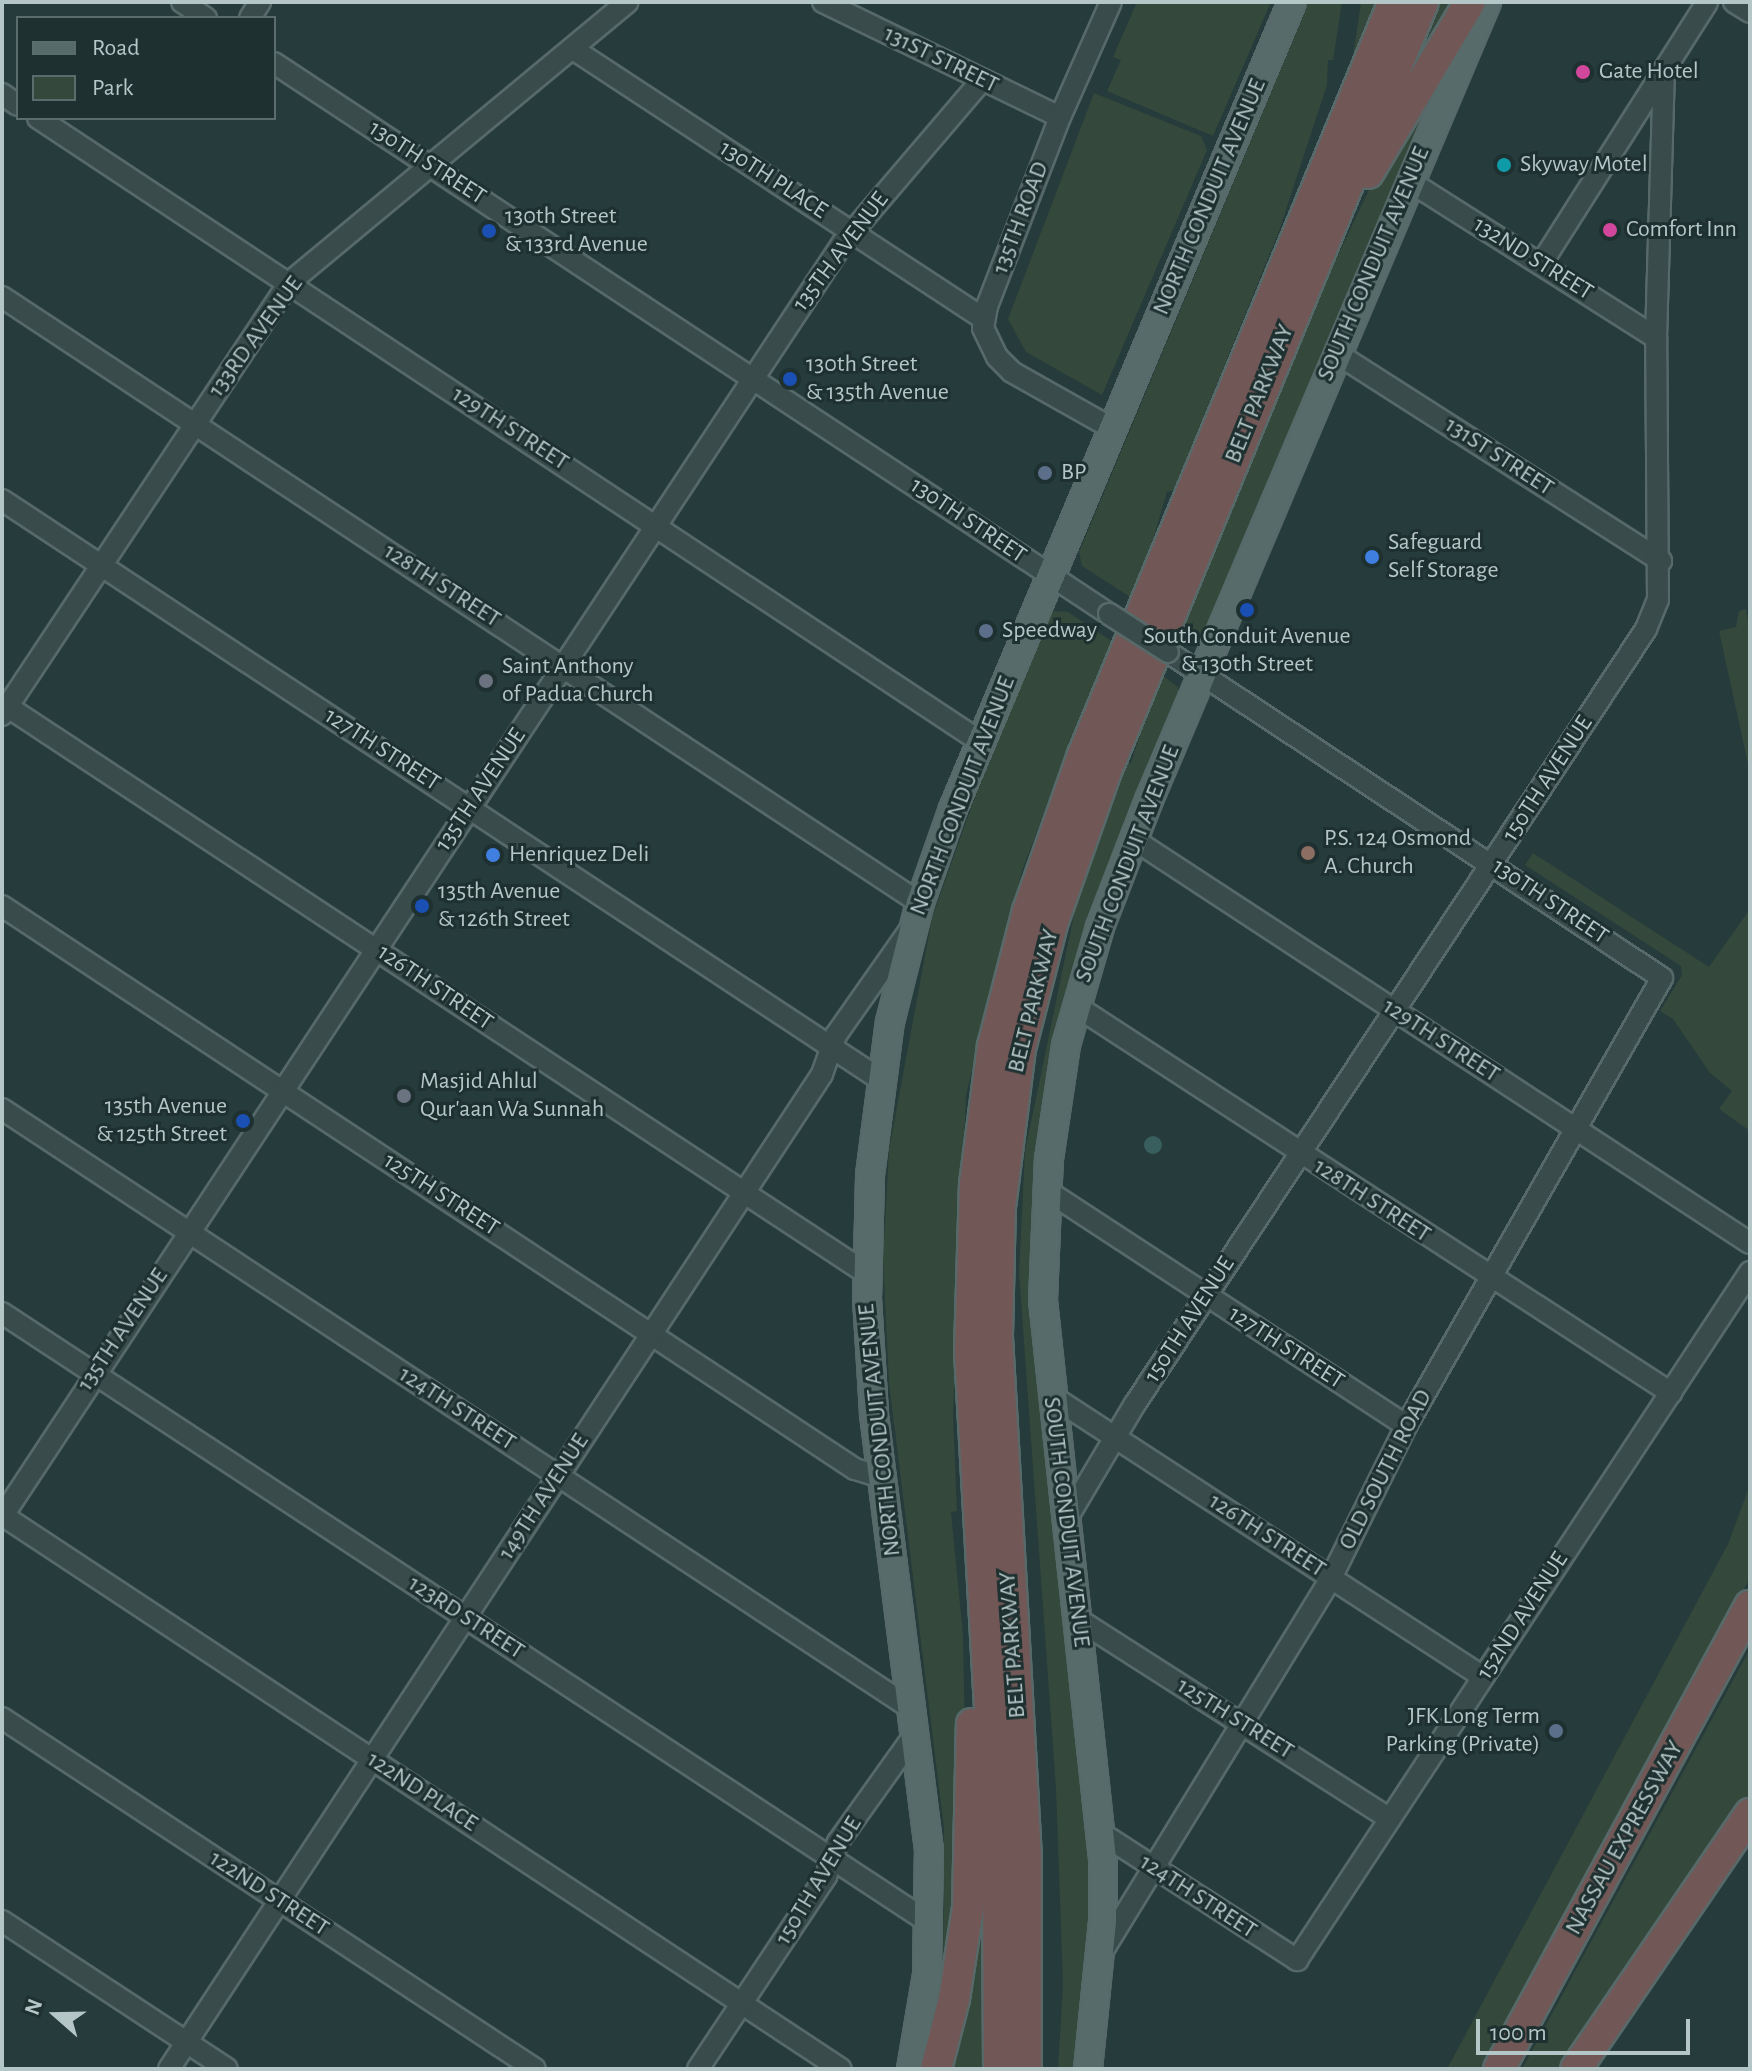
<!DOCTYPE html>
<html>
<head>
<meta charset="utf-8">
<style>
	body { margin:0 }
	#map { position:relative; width:1752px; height:2071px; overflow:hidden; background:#263b3b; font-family:"Alegreya Sans",sans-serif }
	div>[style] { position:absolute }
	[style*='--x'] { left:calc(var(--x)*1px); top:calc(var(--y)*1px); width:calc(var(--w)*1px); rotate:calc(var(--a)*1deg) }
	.green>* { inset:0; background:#34483b }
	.water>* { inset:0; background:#395e5e }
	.round { border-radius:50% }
	.roads { filter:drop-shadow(2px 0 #576969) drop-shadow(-2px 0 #576969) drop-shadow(0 2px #576969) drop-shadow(0 -2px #576969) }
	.minor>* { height:20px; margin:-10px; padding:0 10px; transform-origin:10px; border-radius:10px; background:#394b4b }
	.major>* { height:26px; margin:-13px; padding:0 13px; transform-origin:13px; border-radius:13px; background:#586b6b }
	.highway>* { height:30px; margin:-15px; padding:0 15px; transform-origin:15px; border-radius:15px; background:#715857 }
	.bridges { filter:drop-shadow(2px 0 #576969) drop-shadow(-2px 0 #576969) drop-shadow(0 2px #576969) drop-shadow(0 -2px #576969) }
	.minor-bridge>* { height:20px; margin:-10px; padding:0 10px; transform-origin:10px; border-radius:10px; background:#394b4b }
	.dots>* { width:22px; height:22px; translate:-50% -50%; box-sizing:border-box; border:4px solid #1e3030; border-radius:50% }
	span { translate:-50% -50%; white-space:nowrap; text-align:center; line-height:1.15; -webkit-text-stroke:6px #1e3030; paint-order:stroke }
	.street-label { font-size:24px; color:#b5c6c7 }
	.poi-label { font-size:24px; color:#b5c6c7 }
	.left { translate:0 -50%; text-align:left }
	.right { translate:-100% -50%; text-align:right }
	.frame { position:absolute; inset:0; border:4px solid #b5c6c7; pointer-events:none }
	.legend { position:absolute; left:16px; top:16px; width:260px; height:104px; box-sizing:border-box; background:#1e3030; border:2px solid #5a6c6c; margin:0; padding:10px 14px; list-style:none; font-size:24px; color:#b5c6c7 }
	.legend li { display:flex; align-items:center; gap:16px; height:40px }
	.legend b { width:40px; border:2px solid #5a6c6c }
	.north { position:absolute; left:16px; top:1975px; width:80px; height:80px; -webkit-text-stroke:6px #1e3030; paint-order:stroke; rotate:290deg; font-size:22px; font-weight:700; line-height:32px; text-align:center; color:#b5c6c7 }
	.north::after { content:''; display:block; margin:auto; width:28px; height:36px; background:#b5c6c7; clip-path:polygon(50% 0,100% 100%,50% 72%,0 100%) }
	.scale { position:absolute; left:1476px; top:2019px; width:214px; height:36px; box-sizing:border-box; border:4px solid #b5c6c7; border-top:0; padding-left:10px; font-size:24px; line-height:28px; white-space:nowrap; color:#b5c6c7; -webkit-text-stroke:6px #1e3030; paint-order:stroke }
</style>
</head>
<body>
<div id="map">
	<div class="green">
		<i style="clip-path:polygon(1137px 2px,1271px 2px,1213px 136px,1107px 91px,1121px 60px,1113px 57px)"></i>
		<i style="clip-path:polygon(1309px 2px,1342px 2px,1333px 60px,1328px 60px,1327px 85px,1279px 231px,1174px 490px,1167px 492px,1135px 600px,1082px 566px,1079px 552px)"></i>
		<i style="clip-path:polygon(1361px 2px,1382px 2px,1349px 83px)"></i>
		<i style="clip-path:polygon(1436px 2px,1461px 2px,1412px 85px,1405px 77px)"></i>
		<i style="clip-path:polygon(1449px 57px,1207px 631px,1192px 637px,1178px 628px,1316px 301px,1380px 167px)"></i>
		<i style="clip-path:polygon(1094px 93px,1201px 136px,1207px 150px,1102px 395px,1026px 352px,1008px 319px)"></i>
		<i style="clip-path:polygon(1746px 609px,1750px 632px,1750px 773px,1719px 631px,1736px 627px,1739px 611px)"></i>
		<i style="clip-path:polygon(1052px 611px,1068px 612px,1116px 644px,1078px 722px,1022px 871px,966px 1095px,953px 1415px,957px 1511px,951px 1512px,963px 1635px,967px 1833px,928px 2069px,943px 1968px,944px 1828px,889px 1383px,883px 1259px,889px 1150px,932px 918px,972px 805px)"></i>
		<i style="clip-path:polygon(1159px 673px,1178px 687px,1179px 696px,1097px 897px,1072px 979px,1040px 1149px,1092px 1793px,1095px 1919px,1077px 2069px,1058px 2069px,1063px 1985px,1056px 1788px,1019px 1273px,1025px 1151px,1082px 876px,1124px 763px,1131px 763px)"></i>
		<i style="clip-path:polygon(1533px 853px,1709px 967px,1750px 909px,1750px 1131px,1719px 1109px,1732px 1091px,1710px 1073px,1673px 1019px,1660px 1011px,1682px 975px,1681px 966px,1525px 865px)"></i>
		<i style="clip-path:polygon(1750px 1485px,1750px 1577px,1722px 1634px,1484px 2069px,1447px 2069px,1728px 1544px)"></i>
		<i style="clip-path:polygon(1750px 1649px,1750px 1805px,1566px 2069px,1522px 2069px)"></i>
		<i style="clip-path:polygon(989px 1857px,988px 2069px,948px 2069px)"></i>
	</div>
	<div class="water">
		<i class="round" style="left:1144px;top:1136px;width:18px;height:18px"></i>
	</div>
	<div class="roads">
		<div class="minor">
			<i style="--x:182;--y:2;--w:29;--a:34"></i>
			<i style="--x:823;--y:2;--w:263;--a:25.9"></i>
			<i style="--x:1111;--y:2;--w:126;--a:113.9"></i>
			<i style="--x:1060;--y:117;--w:203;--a:111.1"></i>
			<i style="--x:987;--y:306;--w:22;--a:100"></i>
			<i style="--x:983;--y:328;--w:32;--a:64"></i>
			<i style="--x:997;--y:357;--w:21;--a:45"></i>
			<i style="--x:1012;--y:372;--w:116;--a:29.4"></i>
			<i style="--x:1734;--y:2;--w:19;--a:32"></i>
			<i style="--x:250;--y:18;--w:19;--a:-58"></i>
			<i style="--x:573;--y:49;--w:492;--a:33.3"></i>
			<i style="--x:274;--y:63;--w:1000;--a:33.42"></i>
			<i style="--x:2;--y:94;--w:19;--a:35"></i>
			<i style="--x:38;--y:118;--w:1131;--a:33.49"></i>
			<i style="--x:1409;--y:181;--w:293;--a:32.4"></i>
			<i style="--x:1541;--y:264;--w:310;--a:-57.6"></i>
			<i style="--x:2;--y:297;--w:1100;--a:33.43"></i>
			<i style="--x:1336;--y:353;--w:386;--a:32.6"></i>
			<i style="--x:2;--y:500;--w:1053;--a:33.42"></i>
			<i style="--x:2;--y:703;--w:1035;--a:33.41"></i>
			<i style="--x:2;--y:715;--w:519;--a:-56.4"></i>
			<i style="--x:289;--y:283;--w:440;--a:-39.7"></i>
			<i style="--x:1133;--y:839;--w:737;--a:33.22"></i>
			<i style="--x:2;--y:906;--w:1022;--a:33.43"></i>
			<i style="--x:855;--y:1469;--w:28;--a:17"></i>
			<i style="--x:1076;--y:1006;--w:710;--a:33.04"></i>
			<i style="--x:2;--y:1109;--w:1090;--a:33.4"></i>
			<i style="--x:1046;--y:1190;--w:430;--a:33.2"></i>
			<i style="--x:2;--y:1313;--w:1111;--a:33.32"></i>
			<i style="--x:1050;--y:1395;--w:517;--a:33.07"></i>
			<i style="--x:2;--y:1515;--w:1005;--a:33.44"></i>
			<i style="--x:2;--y:1517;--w:1525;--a:-56.58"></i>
			<i style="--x:842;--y:244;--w:216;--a:-49.5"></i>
			<i style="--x:1066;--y:1520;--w:135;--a:-59.3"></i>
			<i style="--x:1135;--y:1404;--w:928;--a:-56.6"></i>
			<i style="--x:1646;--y:629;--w:31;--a:-68"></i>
			<i style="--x:1658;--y:600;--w:262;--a:-90.4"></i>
			<i style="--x:1656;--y:338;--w:266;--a:-88.3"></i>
			<i style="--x:1079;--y:1620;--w:369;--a:32.6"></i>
			<i style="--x:2;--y:1718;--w:638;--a:33.37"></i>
			<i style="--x:1101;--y:1833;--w:234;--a:32.9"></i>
			<i style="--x:1297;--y:1960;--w:824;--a:-56.64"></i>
			<i style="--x:2;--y:1921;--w:269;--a:33.3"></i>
			<i style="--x:1102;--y:1952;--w:439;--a:-58.5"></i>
			<i style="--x:1331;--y:1578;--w:169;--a:-63.7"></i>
			<i style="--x:1406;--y:1426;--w:516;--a:-60.26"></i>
			<i style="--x:1662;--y:978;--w:592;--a:-146.58"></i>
			<i style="--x:169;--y:2069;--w:1190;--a:-56.72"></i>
			<i style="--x:822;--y:1074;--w:41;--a:-70.3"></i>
			<i style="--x:836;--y:1035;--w:132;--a:-54.9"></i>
			<i style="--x:698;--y:2069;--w:232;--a:-56.4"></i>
			<i style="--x:826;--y:1876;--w:36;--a:-71"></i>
			<i style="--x:838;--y:1842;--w:133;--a:-54.5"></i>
		</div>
		<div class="major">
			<i style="--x:911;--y:2069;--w:96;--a:-80.4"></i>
			<i style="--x:927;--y:1974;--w:124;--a:-89.1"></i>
			<i style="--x:929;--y:1850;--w:440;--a:-97.2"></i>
			<i style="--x:874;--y:1413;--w:113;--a:-93.5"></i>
			<i style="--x:867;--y:1300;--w:125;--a:-88.6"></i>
			<i style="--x:870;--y:1175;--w:154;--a:-82.6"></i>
			<i style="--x:890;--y:1022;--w:123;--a:-75.9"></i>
			<i style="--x:920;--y:903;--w:100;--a:-70.7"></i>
			<i style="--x:953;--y:809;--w:875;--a:-67.21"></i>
			<i style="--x:1088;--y:2069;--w:149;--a:-84.2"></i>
			<i style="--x:1103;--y:1921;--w:62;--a:-90"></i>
			<i style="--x:1103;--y:1859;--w:562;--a:-96.13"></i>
			<i style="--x:1043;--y:1300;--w:141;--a:-87.6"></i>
			<i style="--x:1049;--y:1159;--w:115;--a:-81.5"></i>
			<i style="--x:1066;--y:1045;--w:123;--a:-73.9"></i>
			<i style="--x:1100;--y:927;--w:136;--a:-68.9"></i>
			<i style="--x:1149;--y:800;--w:867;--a:-67.04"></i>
		</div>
		<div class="highway">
			<i style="--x:1368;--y:173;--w:199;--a:-59.2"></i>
			<i style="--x:936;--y:2069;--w:72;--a:-75.6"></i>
			<i style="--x:954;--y:1999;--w:92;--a:-81.3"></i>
			<i style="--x:968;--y:1908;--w:184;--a:-88.8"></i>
			<i style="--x:999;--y:2069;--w:218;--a:-90.3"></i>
			<i style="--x:998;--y:1851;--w:501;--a:-93.21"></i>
			<i style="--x:970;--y:1351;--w:167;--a:-88.3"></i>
			<i style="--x:975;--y:1184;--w:139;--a:-82.6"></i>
			<i style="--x:993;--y:1046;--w:139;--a:-75.5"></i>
			<i style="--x:1028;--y:911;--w:165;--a:-70.6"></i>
			<i style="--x:1083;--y:755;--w:815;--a:-67.56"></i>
			<i style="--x:1026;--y:2069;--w:212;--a:-90"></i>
			<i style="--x:1026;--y:1857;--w:522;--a:-93.19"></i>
			<i style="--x:997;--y:1336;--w:129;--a:-88.7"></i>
			<i style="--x:1000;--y:1207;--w:159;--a:-82.8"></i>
			<i style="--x:1020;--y:1049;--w:129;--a:-75.6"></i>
			<i style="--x:1052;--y:924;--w:157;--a:-70.6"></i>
			<i style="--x:1104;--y:776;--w:837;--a:-67.6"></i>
			<i style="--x:1499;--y:2069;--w:527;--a:-61.54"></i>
			<i style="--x:1576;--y:2069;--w:309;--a:-55.7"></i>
		</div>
	</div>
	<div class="bridges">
		<div class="minor-bridge">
			<i style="--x:1109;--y:614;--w:70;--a:32.8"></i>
		</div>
	</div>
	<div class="dots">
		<i style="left:1583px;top:72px;background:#d1479c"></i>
		<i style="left:1504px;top:165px;background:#0f9aa8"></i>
		<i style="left:1610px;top:230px;background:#d1479c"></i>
		<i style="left:489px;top:231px;background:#1a4fb4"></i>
		<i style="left:790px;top:379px;background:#1a4fb4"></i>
		<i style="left:1045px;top:473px;background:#5c6f8a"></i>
		<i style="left:1372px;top:557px;background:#3f7fe0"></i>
		<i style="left:1247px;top:610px;background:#1a4fb4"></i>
		<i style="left:986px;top:631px;background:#5c6f8a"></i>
		<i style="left:486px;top:681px;background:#6b7280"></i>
		<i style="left:1308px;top:853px;background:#8d6e63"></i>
		<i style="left:493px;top:855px;background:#3f7fe0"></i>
		<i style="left:422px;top:906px;background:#1a4fb4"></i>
		<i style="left:404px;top:1096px;background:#6b7280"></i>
		<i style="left:243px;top:1121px;background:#1a4fb4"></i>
		<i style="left:1556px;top:1731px;background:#5c6f8a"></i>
	</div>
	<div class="street-label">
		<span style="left:941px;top:60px;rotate:26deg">131ST STREET</span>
		<span style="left:427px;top:163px;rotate:33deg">130TH STREET</span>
		<span style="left:773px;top:180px;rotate:33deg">130TH PLACE</span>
		<span style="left:1210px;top:197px;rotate:-67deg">NORTH CONDUIT AVENUE</span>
		<span style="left:1021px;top:218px;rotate:-69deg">135TH ROAD</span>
		<span style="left:841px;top:252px;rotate:-53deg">135TH AVENUE</span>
		<span style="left:1533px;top:259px;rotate:32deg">132ND STREET</span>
		<span style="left:1374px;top:264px;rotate:-67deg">SOUTH CONDUIT AVENUE</span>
		<span style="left:256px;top:337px;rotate:-54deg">133RD AVENUE</span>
		<span style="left:1260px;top:394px;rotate:-68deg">BELT PARKWAY</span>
		<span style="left:510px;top:429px;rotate:33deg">129TH STREET</span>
		<span style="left:1499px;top:457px;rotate:33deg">131ST STREET</span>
		<span style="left:968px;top:521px;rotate:34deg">130TH STREET</span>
		<span style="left:442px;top:586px;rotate:33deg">128TH STREET</span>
		<span style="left:382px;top:750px;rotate:33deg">127TH STREET</span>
		<span style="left:1548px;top:779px;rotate:-57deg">150TH AVENUE</span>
		<span style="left:481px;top:790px;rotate:-56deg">135TH AVENUE</span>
		<span style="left:963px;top:796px;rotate:-69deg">NORTH CONDUIT AVENUE</span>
		<span style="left:1128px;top:864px;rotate:-69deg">SOUTH CONDUIT AVENUE</span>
		<span style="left:1550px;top:902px;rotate:34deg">130TH STREET</span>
		<span style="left:435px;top:988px;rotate:34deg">126TH STREET</span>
		<span style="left:1034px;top:1001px;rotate:-76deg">BELT PARKWAY</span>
		<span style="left:1441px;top:1041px;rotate:33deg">129TH STREET</span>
		<span style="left:441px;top:1195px;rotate:33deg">125TH STREET</span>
		<span style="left:1372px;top:1201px;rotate:33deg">128TH STREET</span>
		<span style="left:1190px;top:1320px;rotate:-57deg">150TH AVENUE</span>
		<span style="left:123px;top:1330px;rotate:-56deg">135TH AVENUE</span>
		<span style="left:1286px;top:1348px;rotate:33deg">127TH STREET</span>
		<span style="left:457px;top:1409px;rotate:33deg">124TH STREET</span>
		<span style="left:880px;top:1430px;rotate:-96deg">NORTH CONDUIT AVENUE</span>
		<span style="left:1386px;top:1470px;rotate:-63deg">OLD SOUTH ROAD</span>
		<span style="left:544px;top:1497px;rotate:-57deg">149TH AVENUE</span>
		<span style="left:1066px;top:1522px;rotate:83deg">SOUTH CONDUIT AVENUE</span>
		<span style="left:1267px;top:1536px;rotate:33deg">126TH STREET</span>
		<span style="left:1523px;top:1616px;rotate:-57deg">152ND AVENUE</span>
		<span style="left:466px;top:1618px;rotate:33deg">123RD STREET</span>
		<span style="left:1013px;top:1645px;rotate:-94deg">BELT PARKWAY</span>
		<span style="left:1235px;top:1719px;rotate:32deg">125TH STREET</span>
		<span style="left:422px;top:1792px;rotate:33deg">122ND PLACE</span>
		<span style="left:1625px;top:1838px;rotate:-61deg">NASSAU EXPRESSWAY</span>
		<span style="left:819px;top:1881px;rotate:-59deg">150TH AVENUE</span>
		<span style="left:269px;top:1894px;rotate:33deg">122ND STREET</span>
		<span style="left:1198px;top:1897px;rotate:33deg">124TH STREET</span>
	</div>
	<div class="poi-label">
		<span class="left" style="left:1599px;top:72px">Gate Hotel</span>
		<span class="left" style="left:1520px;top:165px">Skyway Motel</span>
		<span class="left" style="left:505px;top:231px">130th Street<br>&amp; 133rd Avenue</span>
		<span class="left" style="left:1626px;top:230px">Comfort Inn</span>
		<span class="left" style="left:806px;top:379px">130th Street<br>&amp; 135th Avenue</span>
		<span class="left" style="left:1061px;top:473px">BP</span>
		<span class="left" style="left:1388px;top:557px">Safeguard<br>Self Storage</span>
		<span class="left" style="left:1002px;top:631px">Speedway</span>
		<span style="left:1247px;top:651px">South Conduit Avenue<br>&amp; 130th Street</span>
		<span class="left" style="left:502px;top:681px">Saint Anthony<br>of Padua Church</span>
		<span class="left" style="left:1324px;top:853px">P.S. 124 Osmond<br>A. Church</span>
		<span class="left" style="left:509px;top:855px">Henriquez Deli</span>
		<span class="left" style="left:438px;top:906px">135th Avenue<br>&amp; 126th Street</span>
		<span class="left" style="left:420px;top:1096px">Masjid Ahlul<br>Qur'aan Wa Sunnah</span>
		<span class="right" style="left:227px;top:1121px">135th Avenue<br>&amp; 125th Street</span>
		<span class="right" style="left:1540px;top:1731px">JFK Long Term<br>Parking (Private)</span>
	</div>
	<div class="frame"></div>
	<ul class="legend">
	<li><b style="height:10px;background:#586b6b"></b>Road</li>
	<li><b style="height:22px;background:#34483b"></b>Park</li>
	</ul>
	<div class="north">N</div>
	<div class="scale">100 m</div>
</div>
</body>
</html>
